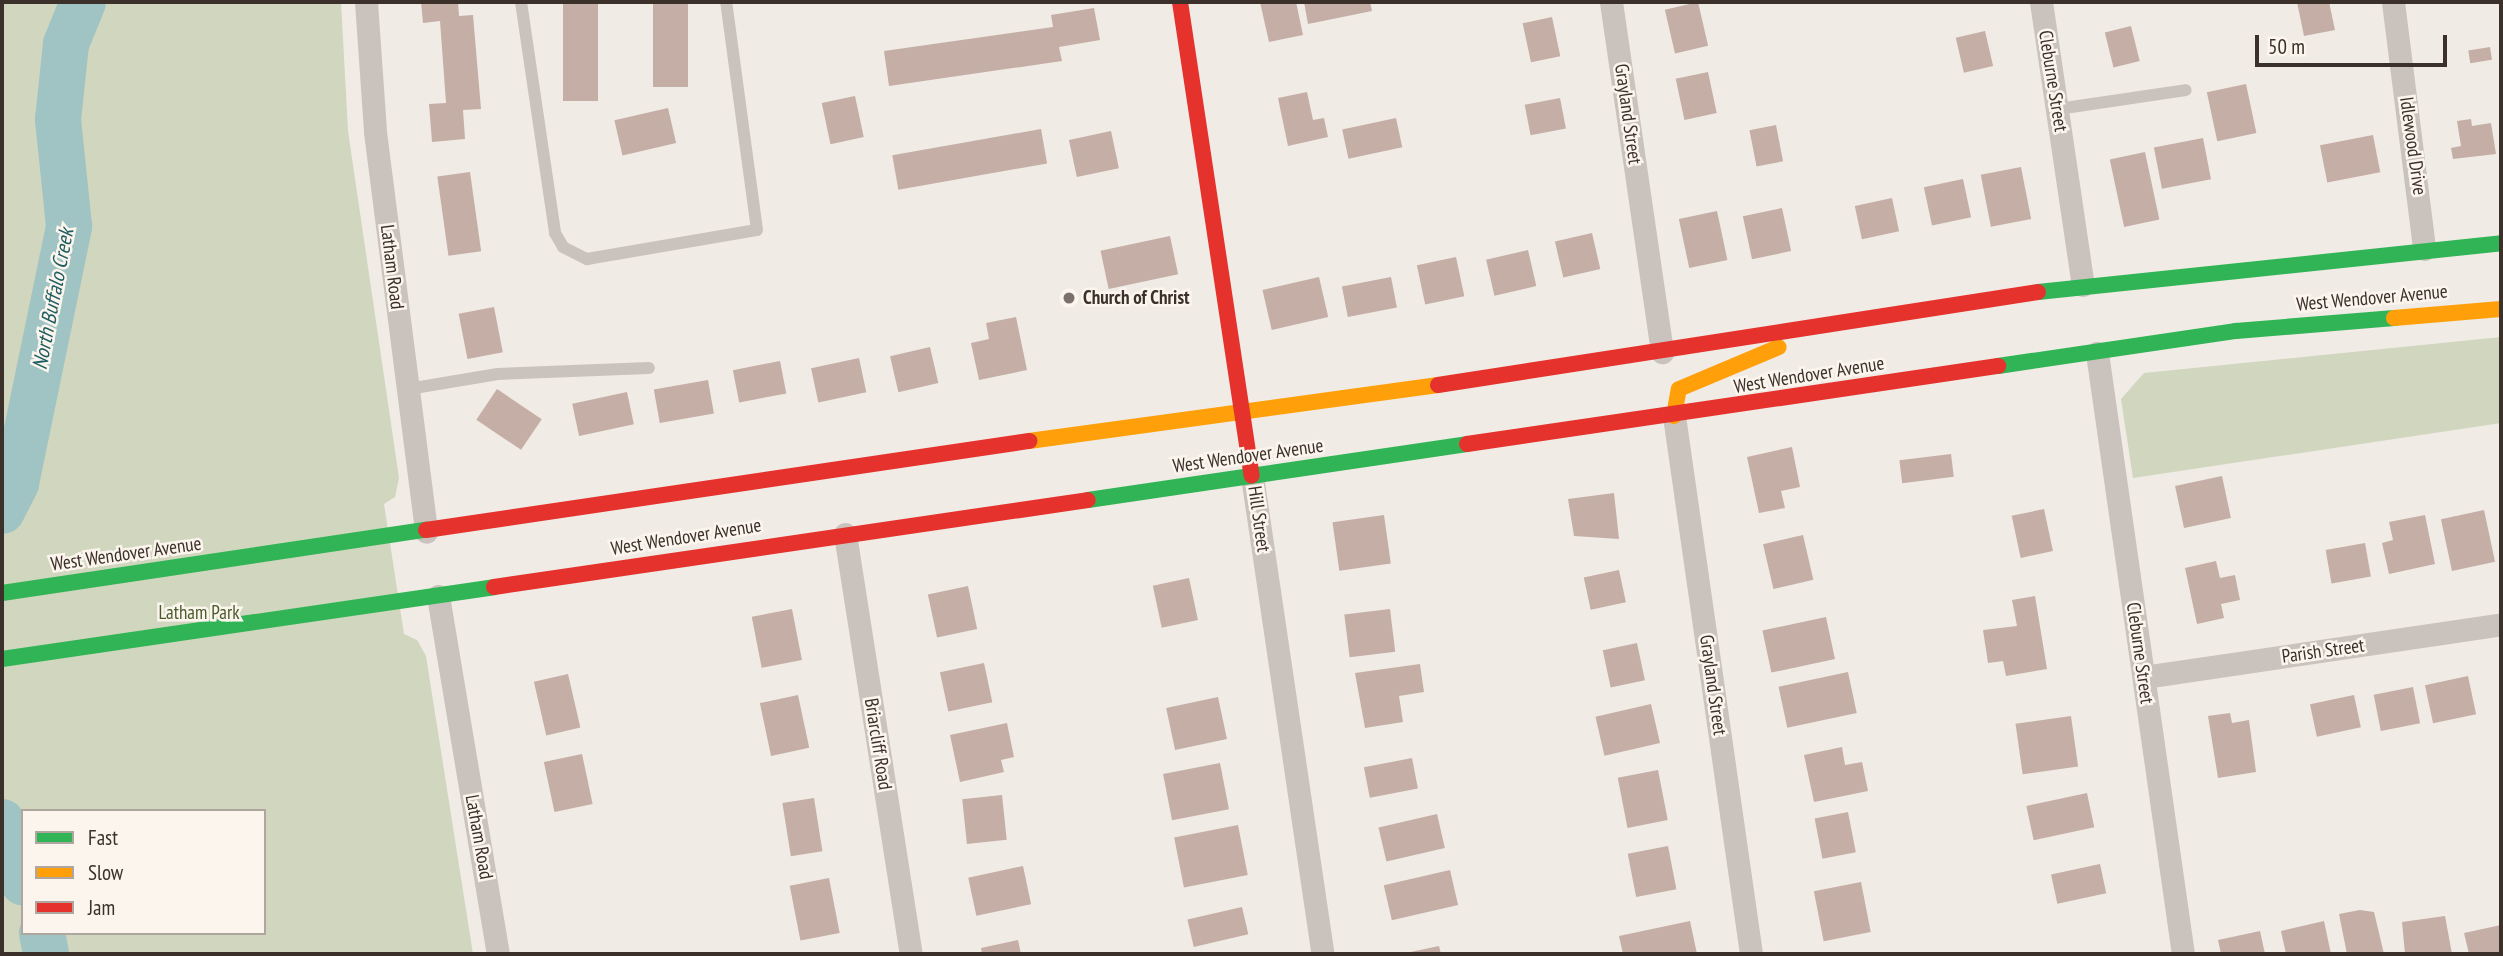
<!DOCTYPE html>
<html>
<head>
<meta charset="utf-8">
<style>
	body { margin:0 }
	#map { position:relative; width:2503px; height:956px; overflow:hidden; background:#f0ebe5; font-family:"PT Sans Narrow",sans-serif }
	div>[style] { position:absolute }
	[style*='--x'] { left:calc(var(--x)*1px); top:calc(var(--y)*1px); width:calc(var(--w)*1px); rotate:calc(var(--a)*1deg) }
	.green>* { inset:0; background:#d1d6be }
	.river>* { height:46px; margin:-23px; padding:0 23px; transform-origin:23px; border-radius:23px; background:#a0c3c3 }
	.building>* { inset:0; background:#c5aea6; transform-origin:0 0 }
	.lane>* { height:12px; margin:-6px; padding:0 6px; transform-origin:6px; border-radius:6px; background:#cac3bd }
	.street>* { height:23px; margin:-11.5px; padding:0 11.5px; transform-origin:11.5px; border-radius:11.5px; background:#cac3bd }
	.fast>* { height:16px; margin:-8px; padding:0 8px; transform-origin:8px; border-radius:8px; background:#30b455 }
	.slow>* { height:16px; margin:-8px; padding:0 8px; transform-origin:8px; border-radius:8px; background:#ff9f0a }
	.jam>* { height:16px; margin:-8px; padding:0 8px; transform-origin:8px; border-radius:8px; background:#e5322d }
	.dots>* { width:19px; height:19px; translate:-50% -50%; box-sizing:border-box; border:4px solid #fbf5ed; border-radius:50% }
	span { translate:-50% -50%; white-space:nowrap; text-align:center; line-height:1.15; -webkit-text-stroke:5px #fbf5ed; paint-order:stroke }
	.street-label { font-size:19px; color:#3b302a }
	.poi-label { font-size:19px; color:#3b302a; font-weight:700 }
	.left { translate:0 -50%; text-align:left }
	.park-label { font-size:19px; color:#4a5b2d }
	.water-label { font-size:21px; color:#1d5c60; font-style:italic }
	.frame { position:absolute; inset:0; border:4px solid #3b302a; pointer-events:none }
	.legend { position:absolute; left:21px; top:809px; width:245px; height:126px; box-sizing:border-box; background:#fbf5ed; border:2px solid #aea69f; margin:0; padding:9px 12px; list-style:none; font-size:21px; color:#3b302a }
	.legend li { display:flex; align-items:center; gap:14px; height:35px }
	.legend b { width:35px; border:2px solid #aea69f }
	.scale { position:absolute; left:2255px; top:35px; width:192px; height:32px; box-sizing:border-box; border:4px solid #3b302a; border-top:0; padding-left:9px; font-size:21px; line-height:24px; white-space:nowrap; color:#3b302a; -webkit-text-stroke:5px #fbf5ed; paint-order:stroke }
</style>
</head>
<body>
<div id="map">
	<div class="green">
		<i style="clip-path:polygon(evenodd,2px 2px,341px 2px,348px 131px,399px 478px,395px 497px,384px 504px,404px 634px,417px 640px,426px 656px,473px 954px,2px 954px,2px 2px,23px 811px,264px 811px,264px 933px,23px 933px,23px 811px)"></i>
		<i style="clip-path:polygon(2501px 337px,2501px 423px,2133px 478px,2121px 399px,2144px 373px)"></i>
	</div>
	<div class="river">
		<i style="--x:2;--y:511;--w:31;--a:-63"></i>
		<i style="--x:16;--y:483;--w:262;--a:-78.3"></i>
		<i style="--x:69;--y:226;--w:107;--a:-95.9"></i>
		<i style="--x:58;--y:120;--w:76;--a:-84"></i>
		<i style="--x:66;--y:44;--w:45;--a:-68"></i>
		<i style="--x:2;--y:822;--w:64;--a:70.7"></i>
		<i style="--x:42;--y:933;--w:21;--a:79"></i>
	</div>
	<div class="building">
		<i style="clip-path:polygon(421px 2px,458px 2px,459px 16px,473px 15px,481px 109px,463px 110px,465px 139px,432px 142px,429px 104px,446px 103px,440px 21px,423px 23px)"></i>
		<i style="left:563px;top:2px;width:35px;height:99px"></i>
		<i style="left:653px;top:2px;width:35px;height:85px"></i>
		<i style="clip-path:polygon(1260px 2px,1296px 2px,1303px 35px,1269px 42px)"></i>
		<i style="clip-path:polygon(1304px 2px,1370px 2px,1372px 11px,1308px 24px)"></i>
		<i style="left:1698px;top:2px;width:45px;height:34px;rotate:77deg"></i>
		<i style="clip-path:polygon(2297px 2px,2329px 2px,2335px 30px,2304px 36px)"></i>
		<i style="clip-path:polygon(1094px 8px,1100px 40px,1059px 47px,1062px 61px,889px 86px,884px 51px,1053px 27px,1051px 15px)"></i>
		<i style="left:1552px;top:17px;width:40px;height:30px;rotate:78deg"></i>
		<i style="left:2131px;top:26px;width:36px;height:27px;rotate:76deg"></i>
		<i style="left:1985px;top:31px;width:36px;height:30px;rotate:77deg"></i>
		<i style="left:2490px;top:47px;width:13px;height:22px;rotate:81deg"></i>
		<i style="left:1708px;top:72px;width:42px;height:33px;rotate:78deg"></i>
		<i style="left:2246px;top:84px;width:50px;height:40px;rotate:78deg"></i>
		<i style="clip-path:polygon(1307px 92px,1313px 120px,1324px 118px,1328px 137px,1288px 146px,1278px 98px)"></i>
		<i style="left:855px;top:96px;width:42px;height:34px;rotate:78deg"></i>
		<i style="left:1560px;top:98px;width:31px;height:36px;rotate:79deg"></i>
		<i style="left:668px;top:108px;width:36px;height:55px;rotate:77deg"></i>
		<i style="left:1396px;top:118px;width:30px;height:55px;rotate:78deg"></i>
		<i style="clip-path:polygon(2471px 119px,2472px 126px,2491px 123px,2496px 154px,2453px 159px,2451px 148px,2461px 146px,2457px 121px)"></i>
		<i style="left:1776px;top:125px;width:37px;height:27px;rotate:79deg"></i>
		<i style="left:1041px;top:129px;width:35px;height:151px;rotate:80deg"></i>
		<i style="left:1111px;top:131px;width:38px;height:43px;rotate:78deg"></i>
		<i style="left:2373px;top:135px;width:38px;height:54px;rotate:79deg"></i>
		<i style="left:2203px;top:138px;width:42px;height:50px;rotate:79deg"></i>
		<i style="left:2145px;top:152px;width:69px;height:36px;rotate:78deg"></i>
		<i style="left:2021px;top:167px;width:53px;height:41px;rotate:79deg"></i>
		<i style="left:470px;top:172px;width:80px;height:33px;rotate:82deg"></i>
		<i style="left:1963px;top:179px;width:39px;height:40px;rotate:78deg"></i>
		<i style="left:1892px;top:198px;width:34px;height:38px;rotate:78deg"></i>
		<i style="left:1782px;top:208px;width:44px;height:40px;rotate:78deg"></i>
		<i style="left:1717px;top:211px;width:50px;height:39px;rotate:78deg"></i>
		<i style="left:1592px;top:233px;width:37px;height:38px;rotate:77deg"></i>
		<i style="left:1170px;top:236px;width:39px;height:71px;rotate:78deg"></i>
		<i style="left:1528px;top:250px;width:37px;height:43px;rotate:77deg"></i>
		<i style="left:1456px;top:257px;width:40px;height:40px;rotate:78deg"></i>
		<i style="left:1319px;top:277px;width:41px;height:58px;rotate:77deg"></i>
		<i style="left:1391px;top:277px;width:31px;height:50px;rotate:79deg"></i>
		<i style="left:494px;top:307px;width:46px;height:36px;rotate:79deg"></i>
		<i style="clip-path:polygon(1016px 317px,1027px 370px,979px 380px,971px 343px,989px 339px,986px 323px)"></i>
		<i style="left:930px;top:347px;width:37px;height:41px;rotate:77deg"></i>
		<i style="left:859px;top:358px;width:35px;height:49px;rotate:78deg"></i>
		<i style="left:780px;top:361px;width:33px;height:48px;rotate:79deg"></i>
		<i style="left:708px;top:380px;width:34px;height:55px;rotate:80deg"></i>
		<i style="left:497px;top:389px;width:54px;height:37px;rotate:34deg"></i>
		<i style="left:627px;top:392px;width:33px;height:56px;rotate:78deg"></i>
		<i style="clip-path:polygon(1792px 447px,1800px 487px,1781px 491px,1785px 508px,1759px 513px,1747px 457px)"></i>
		<i style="left:1951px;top:454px;width:23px;height:52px;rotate:83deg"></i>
		<i style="left:2222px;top:476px;width:43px;height:48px;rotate:78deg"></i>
		<i style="clip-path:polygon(1614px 493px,1619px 539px,1574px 536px,1568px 499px)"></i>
		<i style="left:2044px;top:509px;width:43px;height:33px;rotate:78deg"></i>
		<i style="left:2484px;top:510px;width:53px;height:44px;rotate:78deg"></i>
		<i style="left:1384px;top:515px;width:49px;height:52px;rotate:82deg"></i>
		<i style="clip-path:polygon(2425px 515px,2435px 564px,2389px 574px,2382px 543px,2393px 540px,2389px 522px)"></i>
		<i style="left:1803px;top:535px;width:46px;height:41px;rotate:77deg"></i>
		<i style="left:2365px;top:543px;width:34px;height:40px;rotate:80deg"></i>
		<i style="clip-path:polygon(2216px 561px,2220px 578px,2235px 575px,2240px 600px,2221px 604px,2224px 618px,2197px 624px,2185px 568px)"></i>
		<i style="left:1619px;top:570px;width:33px;height:36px;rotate:78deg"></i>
		<i style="left:1189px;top:578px;width:43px;height:37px;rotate:78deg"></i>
		<i style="left:968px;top:586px;width:44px;height:41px;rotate:78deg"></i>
		<i style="clip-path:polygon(2035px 596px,2047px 669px,2006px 676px,2003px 661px,1988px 663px,1983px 630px,2017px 626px,2012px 600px)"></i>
		<i style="left:792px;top:609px;width:52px;height:41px;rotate:79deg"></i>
		<i style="left:1390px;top:609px;width:43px;height:46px;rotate:83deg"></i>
		<i style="left:1826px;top:617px;width:43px;height:65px;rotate:78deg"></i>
		<i style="left:1637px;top:643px;width:38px;height:35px;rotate:78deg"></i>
		<i style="left:984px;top:663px;width:40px;height:45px;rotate:78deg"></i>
		<i style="clip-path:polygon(1420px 664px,1424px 692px,1399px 696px,1403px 722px,1365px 728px,1355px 673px)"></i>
		<i style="left:1848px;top:672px;width:42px;height:71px;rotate:78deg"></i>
		<i style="left:568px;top:674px;width:55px;height:35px;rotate:77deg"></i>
		<i style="left:2468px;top:676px;width:39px;height:44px;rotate:78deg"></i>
		<i style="left:2413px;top:687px;width:37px;height:40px;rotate:79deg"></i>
		<i style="left:798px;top:695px;width:54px;height:39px;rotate:78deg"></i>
		<i style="left:2354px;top:695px;width:33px;height:45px;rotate:78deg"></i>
		<i style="left:1218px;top:697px;width:43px;height:53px;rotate:78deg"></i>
		<i style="left:1651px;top:704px;width:40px;height:57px;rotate:77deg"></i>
		<i style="clip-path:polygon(2230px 713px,2232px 723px,2249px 720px,2256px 772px,2218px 778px,2208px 716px)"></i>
		<i style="left:2071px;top:716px;width:51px;height:56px;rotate:82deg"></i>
		<i style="clip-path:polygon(1007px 723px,1014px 757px,1001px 760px,1004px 772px,960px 782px,950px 735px)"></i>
		<i style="clip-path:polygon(1842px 747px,1845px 765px,1862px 762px,1868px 791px,1814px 802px,1804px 755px)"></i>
		<i style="left:582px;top:754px;width:51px;height:39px;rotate:78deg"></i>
		<i style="left:1412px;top:758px;width:31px;height:49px;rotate:79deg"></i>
		<i style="left:1220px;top:763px;width:47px;height:58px;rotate:79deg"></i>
		<i style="left:1658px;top:770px;width:51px;height:41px;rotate:79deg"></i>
		<i style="left:2087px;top:793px;width:35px;height:62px;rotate:78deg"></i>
		<i style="left:1002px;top:795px;width:45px;height:40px;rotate:84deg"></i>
		<i style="left:814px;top:798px;width:54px;height:32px;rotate:81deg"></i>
		<i style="left:1848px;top:812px;width:41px;height:34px;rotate:79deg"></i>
		<i style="left:1437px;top:814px;width:35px;height:60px;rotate:77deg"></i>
		<i style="left:1238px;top:825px;width:51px;height:65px;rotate:79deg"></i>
		<i style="left:1668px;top:846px;width:44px;height:41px;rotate:79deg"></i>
		<i style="left:2100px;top:864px;width:30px;height:50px;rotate:78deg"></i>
		<i style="left:1023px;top:866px;width:39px;height:56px;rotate:78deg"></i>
		<i style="left:1450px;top:870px;width:36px;height:68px;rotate:77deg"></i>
		<i style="left:829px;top:878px;width:56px;height:40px;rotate:79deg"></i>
		<i style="left:1861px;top:882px;width:51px;height:48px;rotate:79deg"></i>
		<i style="left:1242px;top:907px;width:28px;height:56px;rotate:77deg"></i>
		<i style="clip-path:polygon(2360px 910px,2374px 912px,2384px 954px,2347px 954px,2339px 914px)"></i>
		<i style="clip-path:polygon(2445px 916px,2452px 954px,2405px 954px,2402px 922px)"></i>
		<i style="clip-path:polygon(1690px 921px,1697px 954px,1623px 954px,1619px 936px)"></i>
		<i style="clip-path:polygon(2324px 921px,2331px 954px,2286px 954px,2281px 931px)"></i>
		<i style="clip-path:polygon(2501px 925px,2501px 954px,2469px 954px,2464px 933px)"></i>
		<i style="clip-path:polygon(2260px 931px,2265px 954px,2221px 954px,2218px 940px)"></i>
		<i style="clip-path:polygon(1018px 940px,1021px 954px,982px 954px,981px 948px)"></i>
		<i style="clip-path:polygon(1439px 946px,1441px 954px,1406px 954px,1406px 953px)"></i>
	</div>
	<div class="lane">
		<i style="--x:521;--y:2;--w:233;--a:81.6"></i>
		<i style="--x:555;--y:233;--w:16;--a:60"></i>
		<i style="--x:563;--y:247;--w:27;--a:27"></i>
		<i style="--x:587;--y:259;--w:172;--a:-9.7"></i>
		<i style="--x:757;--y:230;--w:230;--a:-97.7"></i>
		<i style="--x:2058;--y:109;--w:129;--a:-8.4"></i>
		<i style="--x:408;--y:389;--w:91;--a:-9.5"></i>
		<i style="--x:498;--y:374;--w:151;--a:-2.3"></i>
	</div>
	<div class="street">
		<i style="--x:366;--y:2;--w:130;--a:86"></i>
		<i style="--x:375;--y:132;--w:403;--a:82.7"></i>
		<i style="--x:1611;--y:2;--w:354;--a:81.7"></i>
		<i style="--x:2041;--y:2;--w:286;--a:81.6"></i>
		<i style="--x:2393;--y:2;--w:249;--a:82.8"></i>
		<i style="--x:2097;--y:353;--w:607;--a:81.86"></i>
		<i style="--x:1674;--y:416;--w:543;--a:81.85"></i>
		<i style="--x:1252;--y:476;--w:483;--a:81.6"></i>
		<i style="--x:845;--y:534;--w:425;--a:81.1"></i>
		<i style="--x:438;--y:596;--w:363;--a:80.5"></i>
		<i style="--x:2144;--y:677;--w:361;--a:-8.4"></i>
	</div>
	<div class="fast">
		<i style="--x:2038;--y:292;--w:466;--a:-6"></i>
		<i style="--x:1998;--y:366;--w:241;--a:-8.4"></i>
		<i style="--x:2236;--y:331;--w:159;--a:-4.7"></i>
		<i style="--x:1088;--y:500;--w:383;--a:-8.4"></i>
		<i style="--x:2;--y:593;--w:429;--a:-8.5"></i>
		<i style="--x:2;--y:659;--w:497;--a:-8.3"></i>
	</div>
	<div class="slow">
		<i style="--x:2394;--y:318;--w:107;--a:-4.8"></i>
		<i style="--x:1674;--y:416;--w:27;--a:-80"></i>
		<i style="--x:1679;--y:389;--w:108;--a:-22.8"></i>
		<i style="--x:1029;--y:441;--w:413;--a:-7.8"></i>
	</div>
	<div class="jam">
		<i style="--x:1180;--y:2;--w:479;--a:81.4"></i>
		<i style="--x:1438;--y:385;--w:607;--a:-8.81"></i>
		<i style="--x:1467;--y:444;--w:537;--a:-8.36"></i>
		<i style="--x:426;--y:530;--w:610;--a:-8.4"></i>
		<i style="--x:494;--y:587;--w:600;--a:-8.33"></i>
	</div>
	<div class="dots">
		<i style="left:1069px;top:298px;background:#7a716b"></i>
	</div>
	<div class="street-label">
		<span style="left:2053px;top:81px;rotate:81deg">Cleburne Street</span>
		<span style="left:1628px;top:114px;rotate:82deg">Grayland Street</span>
		<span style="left:2413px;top:146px;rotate:82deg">Idlewood Drive</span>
		<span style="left:392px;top:267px;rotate:83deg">Latham Road</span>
		<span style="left:2372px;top:298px;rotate:-5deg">West Wendover Avenue</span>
		<span style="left:1809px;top:375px;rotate:-9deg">West Wendover Avenue</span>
		<span style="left:1248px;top:456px;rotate:-8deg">West Wendover Avenue</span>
		<span style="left:1259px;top:519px;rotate:82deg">Hill Street</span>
		<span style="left:686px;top:537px;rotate:-9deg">West Wendover Avenue</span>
		<span style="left:126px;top:554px;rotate:-8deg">West Wendover Avenue</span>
		<span style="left:2323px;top:651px;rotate:-8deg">Parish Street</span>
		<span style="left:2140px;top:653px;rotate:82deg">Cleburne Street</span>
		<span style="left:1713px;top:685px;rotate:82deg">Grayland Street</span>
		<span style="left:878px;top:744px;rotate:81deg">Briarcliff Road</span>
		<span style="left:479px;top:837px;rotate:80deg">Latham Road</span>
	</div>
	<div class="poi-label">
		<span class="left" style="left:1083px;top:298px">Church of Christ</span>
	</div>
	<div class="park-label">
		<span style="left:199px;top:613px">Latham Park</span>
	</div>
	<div class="water-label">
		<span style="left:53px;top:299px;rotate:-79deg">North Buffalo Creek</span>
	</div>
	<div class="frame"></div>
	<ul class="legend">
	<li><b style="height:9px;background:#30b455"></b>Fast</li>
	<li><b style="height:9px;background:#ff9f0a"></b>Slow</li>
	<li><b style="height:9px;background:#e5322d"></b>Jam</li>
	</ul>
	<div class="scale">50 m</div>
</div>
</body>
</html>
